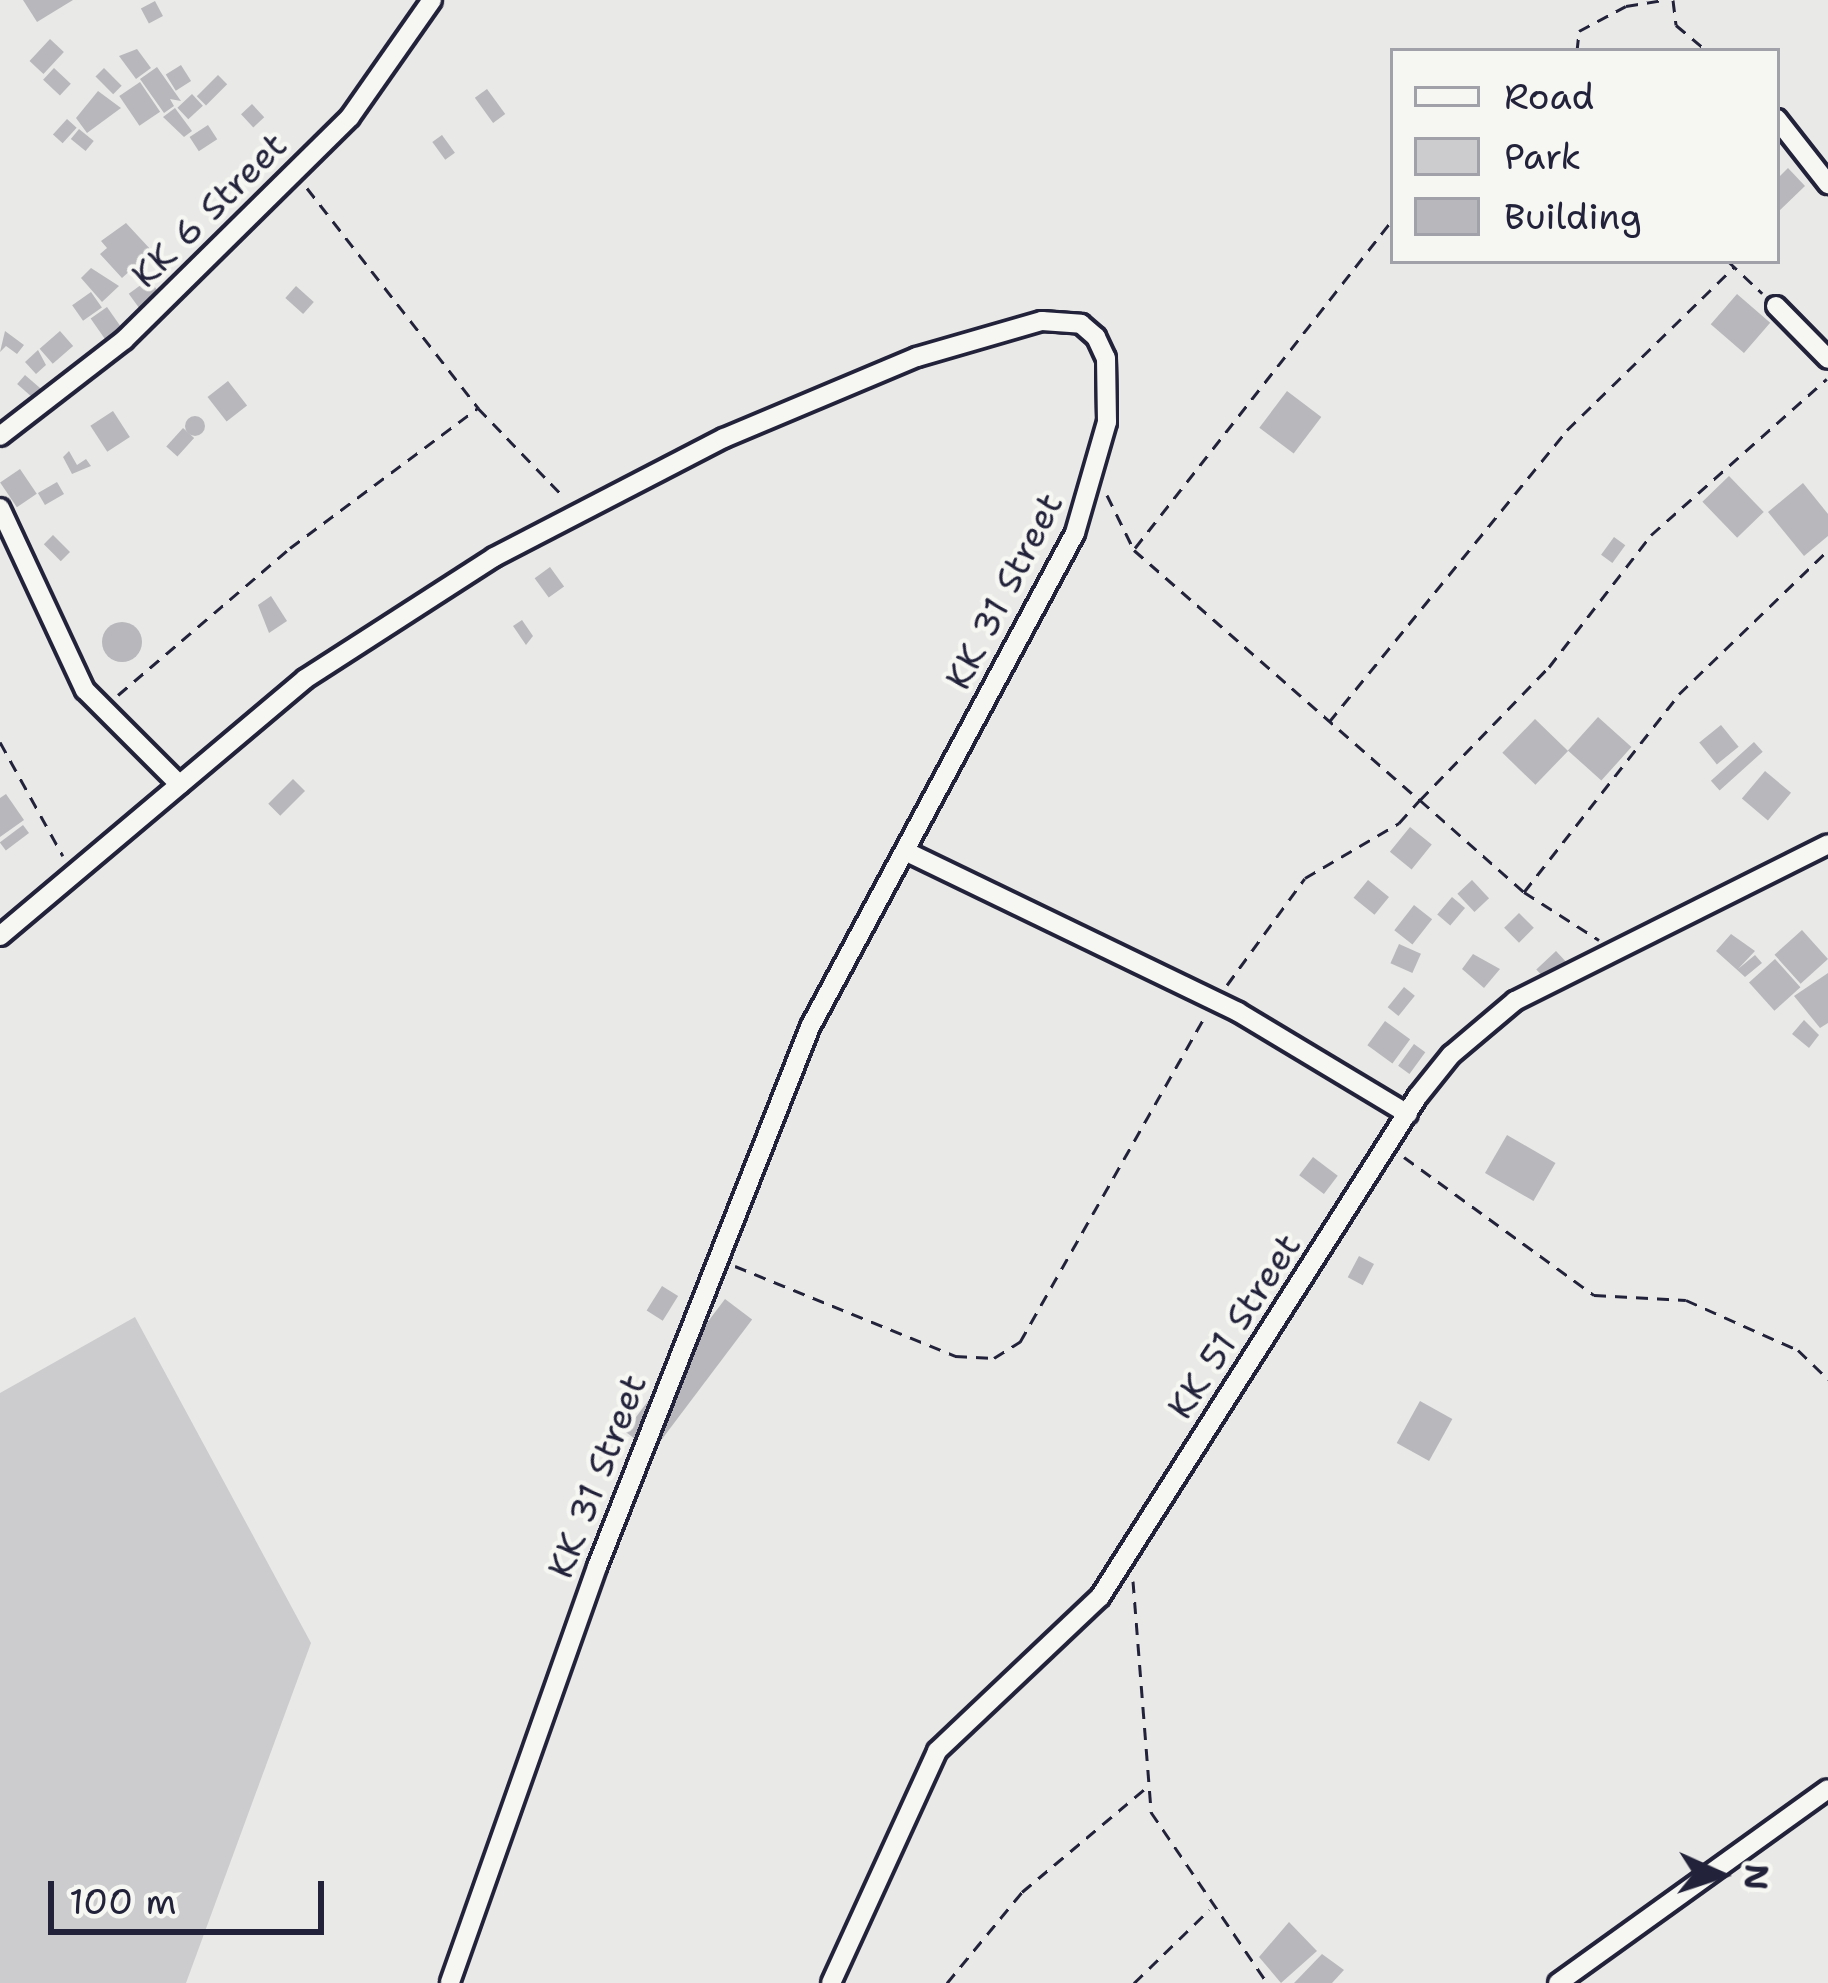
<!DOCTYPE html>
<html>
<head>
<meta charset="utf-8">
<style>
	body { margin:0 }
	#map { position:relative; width:1828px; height:1983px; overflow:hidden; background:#e9e9e7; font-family:"Shantell Sans",sans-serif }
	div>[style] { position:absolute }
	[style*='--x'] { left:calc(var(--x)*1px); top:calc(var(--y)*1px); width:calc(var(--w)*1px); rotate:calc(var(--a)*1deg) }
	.green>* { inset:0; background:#ccccce }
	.building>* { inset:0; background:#b8b8bc; transform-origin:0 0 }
	.round { border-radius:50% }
	.path>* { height:3px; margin-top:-1.5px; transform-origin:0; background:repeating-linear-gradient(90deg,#22223b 0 12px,transparent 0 21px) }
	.roads { filter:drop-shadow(3px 0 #22223b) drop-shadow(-3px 0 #22223b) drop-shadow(0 3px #22223b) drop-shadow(0 -3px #22223b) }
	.minor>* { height:18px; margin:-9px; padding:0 9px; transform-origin:9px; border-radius:9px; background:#f6f6f2 }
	span { translate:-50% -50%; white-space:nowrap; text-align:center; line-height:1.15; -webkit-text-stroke:9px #f6f6f2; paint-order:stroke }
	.street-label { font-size:36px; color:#22223b }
	.legend { position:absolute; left:1390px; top:48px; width:390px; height:216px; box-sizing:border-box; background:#f6f6f2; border:3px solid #a1a1a9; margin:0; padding:15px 21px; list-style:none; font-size:36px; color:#22223b }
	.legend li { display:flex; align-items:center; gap:24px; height:60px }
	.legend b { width:60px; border:3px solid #a1a1a9 }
	.north { position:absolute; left:1660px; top:1815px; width:120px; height:120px; -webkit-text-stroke:9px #f6f6f2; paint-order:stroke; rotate:93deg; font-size:33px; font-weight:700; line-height:48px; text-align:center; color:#22223b }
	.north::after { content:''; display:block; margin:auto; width:42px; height:54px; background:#22223b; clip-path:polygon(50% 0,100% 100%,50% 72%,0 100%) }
	.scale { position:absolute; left:48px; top:1881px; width:276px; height:54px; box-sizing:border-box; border:6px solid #22223b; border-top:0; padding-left:15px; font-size:36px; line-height:42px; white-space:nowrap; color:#22223b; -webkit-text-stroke:9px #f6f6f2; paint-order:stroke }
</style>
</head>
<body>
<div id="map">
	<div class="green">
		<i style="clip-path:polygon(135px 1317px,311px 1643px,186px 1983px,0 1983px,0 1393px)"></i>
	</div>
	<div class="building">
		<i style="clip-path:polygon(23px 0,73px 0,37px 22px)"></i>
		<i style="left:155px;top:1px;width:17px;height:16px;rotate:62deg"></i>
		<i style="left:50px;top:39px;width:19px;height:30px;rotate:43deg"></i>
		<i style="clip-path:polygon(137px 49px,151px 68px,136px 79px,119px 56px)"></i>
		<i style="left:181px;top:65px;width:19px;height:18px;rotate:58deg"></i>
		<i style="clip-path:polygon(157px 67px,181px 101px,170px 99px,174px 106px,164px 113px,140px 79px)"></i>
		<i style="left:54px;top:68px;width:23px;height:16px;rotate:43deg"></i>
		<i style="left:104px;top:68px;width:25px;height:12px;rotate:45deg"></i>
		<i style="left:218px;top:75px;width:13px;height:30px;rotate:45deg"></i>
		<i style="left:140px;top:82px;width:36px;height:25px;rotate:56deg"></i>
		<i style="left:487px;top:89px;width:31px;height:15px;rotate:54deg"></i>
		<i style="clip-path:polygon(98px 91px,121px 108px,87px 133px,76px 118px)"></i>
		<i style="left:192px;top:94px;width:16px;height:20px;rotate:47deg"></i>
		<i style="left:252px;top:104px;width:18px;height:15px;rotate:47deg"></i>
		<i style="clip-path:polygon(175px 108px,192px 131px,184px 137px,163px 117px)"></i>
		<i style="left:67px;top:119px;width:13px;height:21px;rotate:42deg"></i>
		<i style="left:208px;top:125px;width:17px;height:22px;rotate:57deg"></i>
		<i style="left:79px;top:129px;width:19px;height:13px;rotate:39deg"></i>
		<i style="left:442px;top:135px;width:22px;height:12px;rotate:54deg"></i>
		<i style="clip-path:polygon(1788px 168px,1805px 186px,1777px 213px,1777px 179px)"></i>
		<i style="clip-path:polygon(126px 223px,152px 251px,122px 278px,100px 254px,107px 248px,101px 241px)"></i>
		<i style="clip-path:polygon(91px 268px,119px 286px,102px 302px,81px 278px)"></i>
		<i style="left:149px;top:279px;width:17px;height:25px;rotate:54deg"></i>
		<i style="left:296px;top:286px;width:24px;height:16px;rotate:42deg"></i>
		<i style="left:91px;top:292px;width:19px;height:23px;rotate:55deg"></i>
		<i style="left:1737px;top:294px;width:44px;height:40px;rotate:41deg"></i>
		<i style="left:107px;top:307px;width:32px;height:20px;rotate:55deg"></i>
		<i style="clip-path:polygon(5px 331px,24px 345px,17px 354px,6px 346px,0 352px)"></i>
		<i style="left:60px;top:331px;width:20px;height:27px;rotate:49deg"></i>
		<i style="clip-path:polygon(38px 350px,46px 365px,36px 374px,25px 362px)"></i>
		<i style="left:25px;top:375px;width:23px;height:12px;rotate:41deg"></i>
		<i style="left:228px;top:381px;width:31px;height:26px;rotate:52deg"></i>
		<i style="left:1287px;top:391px;width:43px;height:46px;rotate:37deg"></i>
		<i style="left:113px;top:411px;width:31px;height:27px;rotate:57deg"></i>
		<i class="round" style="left:185px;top:416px;width:20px;height:20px"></i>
		<i style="left:183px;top:428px;width:15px;height:25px;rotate:42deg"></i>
		<i style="clip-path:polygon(69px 451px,77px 465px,86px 459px,91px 466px,72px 474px,63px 457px)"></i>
		<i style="left:20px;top:469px;width:30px;height:24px;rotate:56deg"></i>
		<i style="left:1729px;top:476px;width:50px;height:37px;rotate:46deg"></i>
		<i style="left:57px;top:482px;width:14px;height:22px;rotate:60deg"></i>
		<i style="clip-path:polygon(1803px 483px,1828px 514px,1828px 536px,1804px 556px,1768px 512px)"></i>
		<i style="left:53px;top:535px;width:24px;height:13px;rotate:45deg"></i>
		<i style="left:1614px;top:537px;width:14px;height:22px;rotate:36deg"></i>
		<i style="left:550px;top:567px;width:24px;height:19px;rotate:54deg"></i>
		<i style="clip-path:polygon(271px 596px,287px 621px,269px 633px,258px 605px)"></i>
		<i style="clip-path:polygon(522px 620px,533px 636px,526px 645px,513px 626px)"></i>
		<i class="round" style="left:102px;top:622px;width:40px;height:40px"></i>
		<i style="left:1598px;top:717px;width:45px;height:45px;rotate:42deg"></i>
		<i style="left:1535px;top:719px;width:46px;height:47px;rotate:44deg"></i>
		<i style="left:1721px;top:725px;width:28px;height:28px;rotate:51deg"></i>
		<i style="left:1754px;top:742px;width:13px;height:58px;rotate:48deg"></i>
		<i style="left:1765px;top:771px;width:34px;height:36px;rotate:40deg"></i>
		<i style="left:293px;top:779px;width:17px;height:35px;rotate:45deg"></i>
		<i style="clip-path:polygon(6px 794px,24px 820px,0 837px,0 798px)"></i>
		<i style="left:23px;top:825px;width:10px;height:29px;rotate:53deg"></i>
		<i style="left:1410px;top:827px;width:28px;height:32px;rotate:39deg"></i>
		<i style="left:1368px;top:880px;width:27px;height:23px;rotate:39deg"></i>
		<i style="left:1472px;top:880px;width:25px;height:20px;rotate:47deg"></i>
		<i style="left:1452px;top:897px;width:17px;height:23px;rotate:40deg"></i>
		<i style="left:1414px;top:905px;width:23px;height:32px;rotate:38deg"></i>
		<i style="left:1519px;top:913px;width:21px;height:21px;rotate:45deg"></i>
		<i style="left:1802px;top:930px;width:39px;height:37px;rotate:48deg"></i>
		<i style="clip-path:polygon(1731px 934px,1755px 951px,1738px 969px,1755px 955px,1762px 963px,1745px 977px,1716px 951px)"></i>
		<i style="left:1399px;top:944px;width:24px;height:21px;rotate:24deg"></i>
		<i style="left:1556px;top:951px;width:19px;height:27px;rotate:47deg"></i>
		<i style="clip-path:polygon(1473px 954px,1500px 969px,1484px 988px,1462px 969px)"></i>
		<i style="left:1775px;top:959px;width:38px;height:35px;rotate:48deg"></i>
		<i style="clip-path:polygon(1828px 973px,1828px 1023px,1820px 1028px,1794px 996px)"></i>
		<i style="left:1404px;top:987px;width:14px;height:26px;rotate:39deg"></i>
		<i style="clip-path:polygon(1804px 1020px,1819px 1035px,1809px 1048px,1792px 1034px)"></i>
		<i style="left:1385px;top:1021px;width:31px;height:30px;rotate:36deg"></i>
		<i style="left:1414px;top:1044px;width:14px;height:27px;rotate:36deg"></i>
		<i style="left:1507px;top:1135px;width:56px;height:44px;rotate:30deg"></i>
		<i style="left:1313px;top:1157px;width:31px;height:23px;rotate:37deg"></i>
		<i style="left:1359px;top:1256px;width:17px;height:24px;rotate:28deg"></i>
		<i style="left:662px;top:1286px;width:19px;height:29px;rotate:32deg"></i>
		<i style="left:725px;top:1299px;width:34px;height:166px;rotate:37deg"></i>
		<i style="left:1420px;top:1401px;width:37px;height:48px;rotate:29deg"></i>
		<i style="clip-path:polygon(1289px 1922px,1317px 1951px,1281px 1983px,1259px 1957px)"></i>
		<i style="clip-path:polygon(1322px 1954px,1344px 1970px,1332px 1983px,1294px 1983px)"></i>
	</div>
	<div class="path">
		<i style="--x:1673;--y:0;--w:25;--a:83"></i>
		<i style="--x:1676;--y:25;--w:40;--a:40"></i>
		<i style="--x:1577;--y:51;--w:20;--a:-84"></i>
		<i style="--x:1579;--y:31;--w:53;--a:-28"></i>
		<i style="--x:1626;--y:6;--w:36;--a:-9"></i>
		<i style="--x:307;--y:188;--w:279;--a:52.1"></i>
		<i style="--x:478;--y:408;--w:125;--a:46"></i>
		<i style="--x:1728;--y:261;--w:47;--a:43.3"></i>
		<i style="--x:1107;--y:495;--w:61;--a:63.9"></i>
		<i style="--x:1134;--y:550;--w:380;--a:41.2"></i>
		<i style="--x:1420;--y:800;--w:185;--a:-45.9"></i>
		<i style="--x:1549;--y:667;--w:167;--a:-52.3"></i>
		<i style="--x:1651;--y:535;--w:235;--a:-41.6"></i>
		<i style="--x:1135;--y:548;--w:418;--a:-51.9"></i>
		<i style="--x:118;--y:695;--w:226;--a:-40.5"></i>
		<i style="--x:290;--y:548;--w:234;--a:-36.7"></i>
		<i style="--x:1329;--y:722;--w:377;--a:-50.8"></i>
		<i style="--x:1567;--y:430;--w:233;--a:-44.3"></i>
		<i style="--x:0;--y:742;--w:130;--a:61.1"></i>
		<i style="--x:1524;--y:892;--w:251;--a:-51.9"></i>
		<i style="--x:1679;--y:694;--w:207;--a:-44"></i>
		<i style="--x:1227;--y:985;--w:132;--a:-53.9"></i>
		<i style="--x:1305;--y:878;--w:109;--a:-30.3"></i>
		<i style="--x:1399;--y:823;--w:31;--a:-48"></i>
		<i style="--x:1420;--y:800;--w:139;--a:41.5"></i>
		<i style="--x:1524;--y:892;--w:89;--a:32.6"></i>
		<i style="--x:1404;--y:1157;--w:235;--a:36"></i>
		<i style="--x:1594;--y:1295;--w:92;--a:3.1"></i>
		<i style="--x:1686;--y:1300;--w:123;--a:24.1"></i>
		<i style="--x:1798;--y:1350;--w:42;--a:44"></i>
		<i style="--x:735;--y:1266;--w:238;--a:22.2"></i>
		<i style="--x:955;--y:1356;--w:39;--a:3"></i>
		<i style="--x:994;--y:1358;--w:31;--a:-32"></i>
		<i style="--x:1020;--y:1342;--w:374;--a:-60.4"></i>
		<i style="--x:1133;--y:1581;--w:232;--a:85.5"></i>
		<i style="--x:1151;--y:1812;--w:207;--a:55.8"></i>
		<i style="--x:947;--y:1983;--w:118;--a:-50.5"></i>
		<i style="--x:1022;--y:1892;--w:163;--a:-40"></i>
		<i style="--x:1134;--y:1983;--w:105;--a:-44.2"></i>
	</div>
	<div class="roads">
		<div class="minor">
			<i style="--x:1777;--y:119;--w:83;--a:51.9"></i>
			<i style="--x:1776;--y:306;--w:74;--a:45.5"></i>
			<i style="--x:0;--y:436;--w:157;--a:-37.7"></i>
			<i style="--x:124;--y:340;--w:317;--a:-44.6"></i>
			<i style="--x:350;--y:117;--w:143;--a:-55"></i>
			<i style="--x:0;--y:508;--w:201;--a:65"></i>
			<i style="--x:85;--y:690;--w:134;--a:45"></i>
			<i style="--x:905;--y:851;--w:370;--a:25.8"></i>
			<i style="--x:1238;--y:1012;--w:198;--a:31"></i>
			<i style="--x:0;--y:936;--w:399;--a:-40.1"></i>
			<i style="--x:305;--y:679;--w:225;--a:-32.8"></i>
			<i style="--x:494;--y:557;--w:259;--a:-27.4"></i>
			<i style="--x:724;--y:438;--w:209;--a:-22.8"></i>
			<i style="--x:917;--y:357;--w:130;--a:-16.1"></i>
			<i style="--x:1042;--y:321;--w:39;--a:4"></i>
			<i style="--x:1081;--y:324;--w:20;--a:41"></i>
			<i style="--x:1096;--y:337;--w:23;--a:65"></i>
			<i style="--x:1106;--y:358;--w:64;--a:89.1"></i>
			<i style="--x:1107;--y:422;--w:116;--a:106.1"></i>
			<i style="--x:1075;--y:533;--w:561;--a:118.21"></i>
			<i style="--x:810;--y:1027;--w:580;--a:111.53"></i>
			<i style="--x:597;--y:1567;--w:441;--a:109.5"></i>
			<i style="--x:831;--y:1983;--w:255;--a:-65.4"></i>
			<i style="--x:937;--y:1751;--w:224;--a:-43.4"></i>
			<i style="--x:1100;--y:1597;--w:593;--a:-57.6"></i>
			<i style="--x:1418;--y:1096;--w:53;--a:-51.2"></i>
			<i style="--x:1451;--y:1055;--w:84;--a:-40.2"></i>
			<i style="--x:1515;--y:1001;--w:350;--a:-26.6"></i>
			<i style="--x:1558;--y:1983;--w:332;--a:-35.7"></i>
		</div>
	</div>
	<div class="street-label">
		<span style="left:209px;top:210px;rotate:-45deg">KK 6 Street</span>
		<span style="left:1004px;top:591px;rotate:-63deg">KK 31 Street</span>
		<span style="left:1234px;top:1326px;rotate:-57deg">KK 51 Street</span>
		<span style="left:597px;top:1476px;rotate:-69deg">KK 31 Street</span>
	</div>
	<ul class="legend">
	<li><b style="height:15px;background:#f6f6f2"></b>Road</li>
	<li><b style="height:33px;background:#ccccce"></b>Park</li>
	<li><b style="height:33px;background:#b8b8bc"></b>Building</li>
	</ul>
	<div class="north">N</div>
	<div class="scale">100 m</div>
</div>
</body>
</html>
